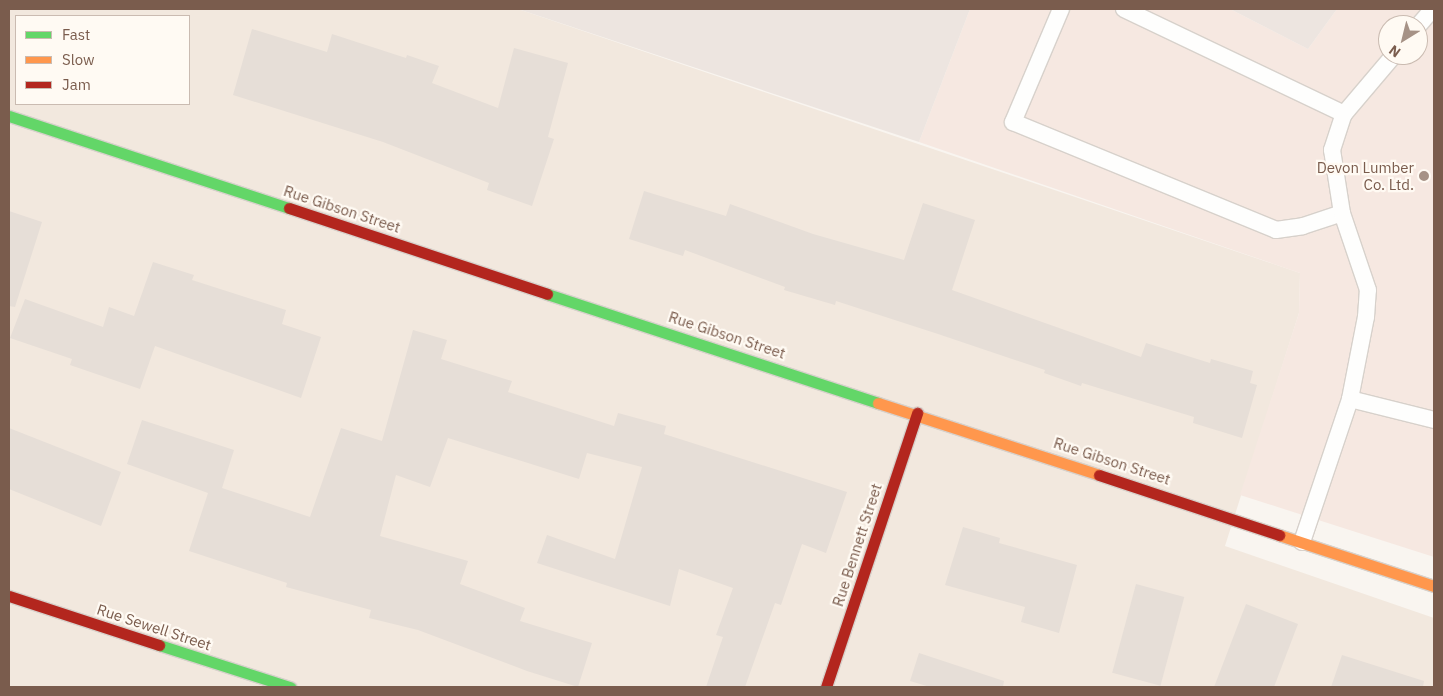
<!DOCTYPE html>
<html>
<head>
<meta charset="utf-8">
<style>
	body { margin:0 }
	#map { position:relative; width:1443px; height:696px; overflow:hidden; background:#f9f5f0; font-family:"IBM Plex Sans",sans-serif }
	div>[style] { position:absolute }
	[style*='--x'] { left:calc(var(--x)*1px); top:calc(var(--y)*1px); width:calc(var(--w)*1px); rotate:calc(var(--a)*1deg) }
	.residential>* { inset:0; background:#f2e8de }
	.commercial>* { inset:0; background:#f6e8e1 }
	.industrial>* { inset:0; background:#ede5e0 }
	.building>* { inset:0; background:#e6ded7; transform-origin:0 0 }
	.roads { filter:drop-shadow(1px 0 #d7d1cb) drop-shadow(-1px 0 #d7d1cb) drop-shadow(0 1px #d7d1cb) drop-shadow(0 -1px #d7d1cb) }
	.lane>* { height:16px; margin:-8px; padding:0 8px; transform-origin:8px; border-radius:8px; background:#fefefd }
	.fast>* { height:11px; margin:-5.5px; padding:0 5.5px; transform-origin:5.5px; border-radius:5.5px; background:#63d668 }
	.slow>* { height:11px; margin:-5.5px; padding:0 5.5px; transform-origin:5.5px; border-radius:5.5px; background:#ff974d }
	.jam>* { height:11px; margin:-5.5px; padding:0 5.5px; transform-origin:5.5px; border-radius:5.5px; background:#b3261e }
	.dots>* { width:14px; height:14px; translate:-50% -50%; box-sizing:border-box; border:2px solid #fffaf3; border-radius:50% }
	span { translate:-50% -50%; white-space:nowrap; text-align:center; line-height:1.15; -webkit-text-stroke:4.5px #fffaf3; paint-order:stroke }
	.poi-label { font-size:15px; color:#7a5c4d }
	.right { translate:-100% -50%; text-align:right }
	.street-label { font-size:15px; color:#7a5c4d }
	.frame { position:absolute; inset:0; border:10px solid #7a5c4d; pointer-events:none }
	.legend { position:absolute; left:15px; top:15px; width:175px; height:90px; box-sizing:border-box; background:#fffaf3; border:1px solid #cabbb1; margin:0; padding:6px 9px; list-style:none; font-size:15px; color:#7a5c4d }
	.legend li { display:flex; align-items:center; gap:10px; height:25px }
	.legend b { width:25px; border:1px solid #cabbb1 }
	.north { position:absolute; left:1378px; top:15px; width:50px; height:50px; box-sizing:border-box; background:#fffaf3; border:1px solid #cabbb1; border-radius:50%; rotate:216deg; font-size:14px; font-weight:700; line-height:20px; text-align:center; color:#7a5c4d }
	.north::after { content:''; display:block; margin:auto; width:18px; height:22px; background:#a69286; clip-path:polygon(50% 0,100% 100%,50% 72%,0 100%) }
</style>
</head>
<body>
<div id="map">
	<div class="residential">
		<i style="clip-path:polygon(evenodd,9px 9px,518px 9px,1300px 273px,1299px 313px,1225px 546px,1434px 618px,1434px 687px,9px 687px,9px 9px,16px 16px,189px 16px,189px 104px,16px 104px,16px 16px)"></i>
	</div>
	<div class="commercial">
		<i style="clip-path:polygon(evenodd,970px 9px,1230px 9px,1308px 49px,1337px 9px,1434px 9px,1434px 557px,1240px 495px,1299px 313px,1300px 273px,919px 142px,970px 9px,1388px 25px,1418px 25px,1418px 55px,1388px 55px,1388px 25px)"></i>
	</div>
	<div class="industrial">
		<i style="clip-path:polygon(518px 9px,970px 9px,919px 142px)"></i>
		<i style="clip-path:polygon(1230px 9px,1337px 9px,1308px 49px)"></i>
	</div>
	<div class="building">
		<i style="clip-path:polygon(252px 29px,327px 52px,332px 34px,406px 58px,407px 55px,439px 66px,432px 83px,498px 108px,514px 48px,568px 63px,548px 137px,554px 139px,532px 206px,487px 190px,489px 183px,383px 142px,233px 95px)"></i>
		<i style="clip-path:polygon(644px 191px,726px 216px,730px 204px,813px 234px,904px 260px,923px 203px,975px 220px,952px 290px,1141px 357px,1146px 343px,1210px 363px,1211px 359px,1253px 371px,1250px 383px,1257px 385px,1242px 438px,1193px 423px,1194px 417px,1082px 383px,1081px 386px,1044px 373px,1045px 370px,938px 334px,836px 301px,835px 305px,784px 290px,785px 287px,685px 250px,683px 256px,629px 239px)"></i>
		<i style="clip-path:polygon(9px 211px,42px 222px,15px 307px,9px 306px)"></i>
		<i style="clip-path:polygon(153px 262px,194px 275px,192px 280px,286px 310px,282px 324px,321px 337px,301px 398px,155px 346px,140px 389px,70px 365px,72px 359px,10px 338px,25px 299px,103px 327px,109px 307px,134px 316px)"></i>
		<i style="clip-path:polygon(413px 330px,447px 340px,441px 359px,512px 381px,508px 392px,614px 426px,618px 413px,666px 426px,664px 434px,847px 492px,826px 553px,802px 544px,781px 605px,775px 603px,745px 687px,706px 687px,723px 637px,716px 635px,733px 588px,679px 569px,670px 606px,537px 563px,547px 535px,615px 559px,642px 467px,587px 453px,579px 479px,448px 438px,430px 487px,396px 475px,380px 536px,468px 561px,460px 584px,525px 608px,520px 621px,592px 643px,578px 687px,527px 671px,418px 630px,369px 618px,371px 610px,286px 587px,287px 583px,189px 551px,208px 493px,127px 464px,142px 420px,234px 450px,222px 488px,310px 517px,341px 428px,382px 441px)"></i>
		<i style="clip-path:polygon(9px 428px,121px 472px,101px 526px,9px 489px)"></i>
		<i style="clip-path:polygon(963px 527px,1000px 538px,999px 543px,1077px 565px,1059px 633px,1021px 622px,1025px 607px,945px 585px)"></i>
		<i style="left:1136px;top:584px;width:50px;height:92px;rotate:15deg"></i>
		<i style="clip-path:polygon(1246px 604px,1298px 624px,1274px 687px,1214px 687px)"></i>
		<i style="clip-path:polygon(919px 653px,1004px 681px,1003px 687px,930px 687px,910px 681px)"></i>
		<i style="clip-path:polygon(1342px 655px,1424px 681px,1423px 687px,1331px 687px)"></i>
	</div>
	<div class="roads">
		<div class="lane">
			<i style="--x:1061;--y:9;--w:123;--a:113"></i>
			<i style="--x:1013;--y:122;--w:284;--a:22.3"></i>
			<i style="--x:1276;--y:230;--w:27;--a:-8"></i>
			<i style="--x:1303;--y:226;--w:41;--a:-18.4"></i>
			<i style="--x:1124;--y:9;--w:244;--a:25.5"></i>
			<i style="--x:1418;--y:26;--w:23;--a:-49"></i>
			<i style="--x:1350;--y:399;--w:84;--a:-79"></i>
			<i style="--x:1366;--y:317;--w:27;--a:-86"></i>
			<i style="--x:1368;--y:290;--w:81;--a:-108.7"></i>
			<i style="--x:1342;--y:213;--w:64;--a:-99"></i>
			<i style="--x:1332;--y:150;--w:38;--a:-72"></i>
			<i style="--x:1344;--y:114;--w:77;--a:-49.7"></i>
			<i style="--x:1302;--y:542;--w:151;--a:-71.4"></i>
			<i style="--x:1350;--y:399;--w:87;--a:14"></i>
		</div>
		<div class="fast">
			<i style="--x:9;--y:116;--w:295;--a:18.2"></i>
			<i style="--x:547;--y:294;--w:348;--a:18.2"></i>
			<i style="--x:159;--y:645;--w:138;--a:17.8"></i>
		</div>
		<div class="slow">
			<i style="--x:878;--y:403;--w:232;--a:18"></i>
			<i style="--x:1279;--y:535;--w:163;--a:18.2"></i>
		</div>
		<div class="jam">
			<i style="--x:289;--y:208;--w:272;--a:18.4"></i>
			<i style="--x:1099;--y:475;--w:190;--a:18.4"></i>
			<i style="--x:9;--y:596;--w:158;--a:18.1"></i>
			<i style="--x:826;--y:687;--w:289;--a:-71.6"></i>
		</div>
	</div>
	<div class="dots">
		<i style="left:1424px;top:176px;background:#a69286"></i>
	</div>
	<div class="poi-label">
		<span class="right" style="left:1414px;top:176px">Devon Lumber<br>Co. Ltd.</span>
	</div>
	<div class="street-label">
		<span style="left:342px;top:209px;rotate:18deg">Rue Gibson Street</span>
		<span style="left:727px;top:335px;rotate:18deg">Rue Gibson Street</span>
		<span style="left:1112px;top:461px;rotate:18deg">Rue Gibson Street</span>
		<span style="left:857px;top:545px;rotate:-72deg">Rue Bennett Street</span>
		<span style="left:154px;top:627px;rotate:18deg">Rue Sewell Street</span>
	</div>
	<div class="frame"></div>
	<ul class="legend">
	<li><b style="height:6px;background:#63d668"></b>Fast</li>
	<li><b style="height:6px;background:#ff974d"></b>Slow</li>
	<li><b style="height:6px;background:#b3261e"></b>Jam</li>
	</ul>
	<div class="north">N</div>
</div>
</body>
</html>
